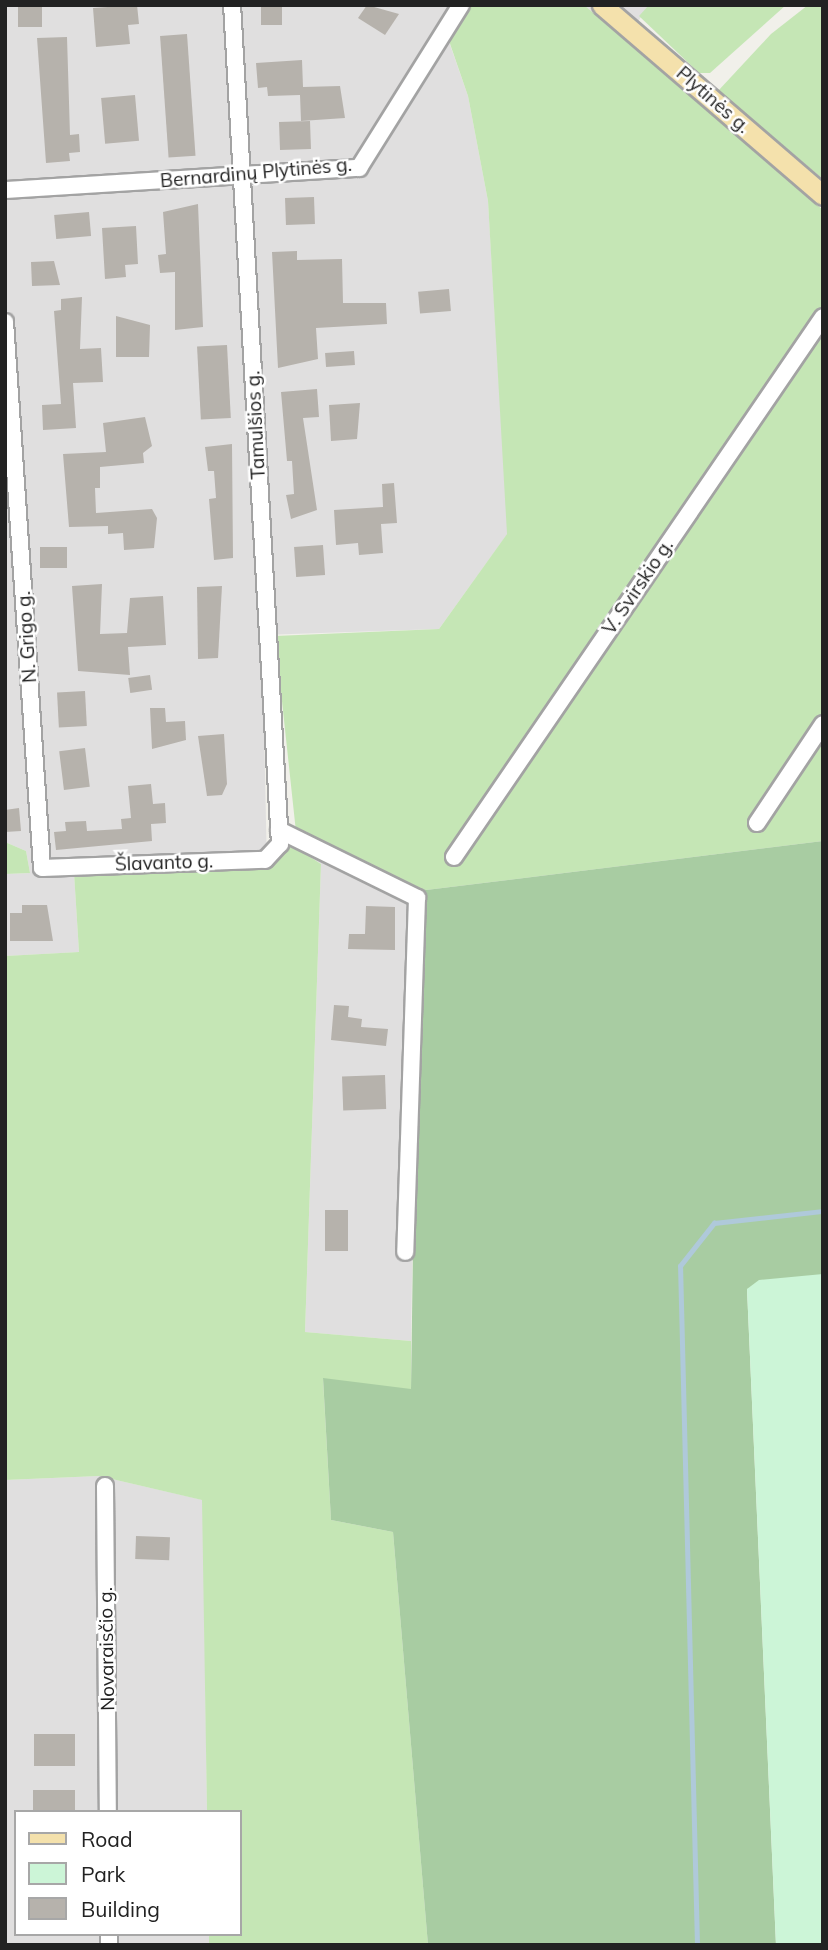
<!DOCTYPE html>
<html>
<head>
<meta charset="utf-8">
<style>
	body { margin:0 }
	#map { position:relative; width:828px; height:1950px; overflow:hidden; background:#f1f0ea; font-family:Mulish,sans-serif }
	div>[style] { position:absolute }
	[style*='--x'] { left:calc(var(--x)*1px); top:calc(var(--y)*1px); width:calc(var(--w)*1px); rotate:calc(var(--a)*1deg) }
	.residential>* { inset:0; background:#e0dfdf }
	.grass>* { inset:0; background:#c5e6b5 }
	.forest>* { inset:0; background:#a8cca2 }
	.park>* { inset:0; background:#ccf5d7 }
	.stream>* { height:4.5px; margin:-2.25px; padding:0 2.25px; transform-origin:2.25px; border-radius:2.25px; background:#afc9da }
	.building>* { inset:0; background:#b6b2ac; transform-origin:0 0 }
	.roads { filter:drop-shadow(2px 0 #a3a3a3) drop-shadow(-2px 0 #a3a3a3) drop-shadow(0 2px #a3a3a3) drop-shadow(0 -2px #a3a3a3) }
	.minor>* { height:16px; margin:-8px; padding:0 8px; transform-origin:8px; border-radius:8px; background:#fff }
	.major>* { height:19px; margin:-9.5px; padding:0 9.5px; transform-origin:9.5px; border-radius:9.5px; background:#f4e1ac }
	span { translate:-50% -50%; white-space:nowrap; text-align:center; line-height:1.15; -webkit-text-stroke:5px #fff; paint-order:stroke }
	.street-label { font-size:19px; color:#222 }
	.frame { position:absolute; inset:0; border:7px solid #222; pointer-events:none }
	.legend { position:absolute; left:14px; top:1810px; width:228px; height:126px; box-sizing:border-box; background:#fff; border:2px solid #a7a7a7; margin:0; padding:9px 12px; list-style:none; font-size:21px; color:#222 }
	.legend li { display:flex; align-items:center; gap:14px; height:35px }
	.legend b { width:35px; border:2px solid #a7a7a7 }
</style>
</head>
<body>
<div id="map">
	<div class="residential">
		<i style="clip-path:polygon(5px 5px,470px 5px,448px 39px,468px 96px,488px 201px,508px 533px,439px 629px,262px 635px,267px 868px,74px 873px,79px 952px,5px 956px,5px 874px,30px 873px,26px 851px,5px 842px)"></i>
		<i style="clip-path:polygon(584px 5px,649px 5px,625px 41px)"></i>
		<i style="clip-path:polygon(292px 845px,418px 891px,411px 1341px,305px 1332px,321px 864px)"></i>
		<i style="clip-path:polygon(99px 1476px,203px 1500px,207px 1812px,16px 1812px,16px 1934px,209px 1934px,209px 1945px,5px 1945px,5px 1480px)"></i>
	</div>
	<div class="grass">
		<i style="clip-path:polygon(470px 5px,584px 5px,823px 210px,823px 841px,418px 891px,296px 832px,275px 636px,439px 629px,507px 534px,488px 201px,468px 96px,448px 38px)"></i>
		<i style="clip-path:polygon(649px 5px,786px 5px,710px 73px,699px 73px,639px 16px)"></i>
		<i style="clip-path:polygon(808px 5px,823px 5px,823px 179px,718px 91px,771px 34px)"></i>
		<i style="clip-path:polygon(5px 842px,26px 851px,30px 873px,5px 874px)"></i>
		<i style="clip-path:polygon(292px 845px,321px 864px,305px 1332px,411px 1341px,411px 1390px,323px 1379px,331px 1520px,393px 1532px,428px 1945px,209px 1945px,209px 1934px,240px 1934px,240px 1812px,207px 1812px,202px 1500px,99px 1476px,5px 1480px,5px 956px,79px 952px,74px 873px,267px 868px)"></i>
	</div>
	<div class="forest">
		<i style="clip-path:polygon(823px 841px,823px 1275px,747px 1289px,776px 1945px,428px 1945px,393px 1532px,331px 1520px,323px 1378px,411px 1389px,418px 891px)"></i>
	</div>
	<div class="park">
		<i style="clip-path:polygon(823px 1274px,823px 1945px,776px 1945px,747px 1289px,759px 1280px)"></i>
	</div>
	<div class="stream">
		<i style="--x:697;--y:1945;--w:679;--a:-91.43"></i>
		<i style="--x:680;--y:1266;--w:55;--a:-51.7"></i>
		<i style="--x:714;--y:1223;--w:110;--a:-6.3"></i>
	</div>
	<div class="building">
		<i style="left:18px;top:5px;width:24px;height:22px"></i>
		<i style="clip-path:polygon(137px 5px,139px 24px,128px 25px,130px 44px,96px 47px,93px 8px)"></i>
		<i style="left:261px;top:5px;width:21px;height:20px"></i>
		<i style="clip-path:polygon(367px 5px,399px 14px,385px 35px,358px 18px)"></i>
		<i style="left:187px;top:34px;width:122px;height:27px;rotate:86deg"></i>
		<i style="clip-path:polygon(67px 37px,70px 135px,79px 134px,80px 152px,69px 153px,70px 161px,46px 163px,37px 38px)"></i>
		<i style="clip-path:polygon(302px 60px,303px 87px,340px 86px,345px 118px,301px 121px,300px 95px,268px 96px,267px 87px,258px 88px,256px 63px)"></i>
		<i style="left:135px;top:95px;width:46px;height:34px;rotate:85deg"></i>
		<i style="left:310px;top:121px;width:28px;height:31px;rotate:88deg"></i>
		<i style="left:314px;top:197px;width:27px;height:29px;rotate:88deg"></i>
		<i style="clip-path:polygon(198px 204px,203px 327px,175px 330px,175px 272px,160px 273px,158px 255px,166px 254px,163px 212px)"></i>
		<i style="left:89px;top:212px;width:24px;height:35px;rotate:85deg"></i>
		<i style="clip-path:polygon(136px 226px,138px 264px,125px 265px,126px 277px,105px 279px,102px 228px)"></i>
		<i style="clip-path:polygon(297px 251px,297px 260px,342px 259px,343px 303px,386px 303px,387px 324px,316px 328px,318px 359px,278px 368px,272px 252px)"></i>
		<i style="clip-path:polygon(54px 261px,60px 285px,32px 286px,31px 262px)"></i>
		<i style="left:449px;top:289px;width:22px;height:31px;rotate:85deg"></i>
		<i style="clip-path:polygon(82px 297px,80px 349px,101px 348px,103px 382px,73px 383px,76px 428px,43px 430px,42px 405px,61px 404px,54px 311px,61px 310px,61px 299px)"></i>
		<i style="clip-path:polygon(116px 316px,150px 325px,149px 357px,116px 357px)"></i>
		<i style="left:227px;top:345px;width:73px;height:30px;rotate:87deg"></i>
		<i style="left:354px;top:351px;width:14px;height:29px;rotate:86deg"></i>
		<i style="clip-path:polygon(317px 389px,319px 417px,303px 418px,317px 510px,291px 519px,286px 495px,294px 494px,292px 461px,287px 461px,281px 392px)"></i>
		<i style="clip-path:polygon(360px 403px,357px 439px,331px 441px,329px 405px)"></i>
		<i style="clip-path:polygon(145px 417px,152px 446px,143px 453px,144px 463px,100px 467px,100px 488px,95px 488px,96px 513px,152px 509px,157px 518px,154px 548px,124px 550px,123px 533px,108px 534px,108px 526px,69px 527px,63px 454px,106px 452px,103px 423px)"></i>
		<i style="clip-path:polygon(232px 444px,233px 558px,214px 560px,209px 499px,216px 498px,214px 471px,208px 471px,205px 447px)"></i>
		<i style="clip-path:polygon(394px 483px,397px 523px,381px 524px,383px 553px,359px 555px,358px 543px,336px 545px,334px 510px,383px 507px,382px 484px)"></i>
		<i style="left:323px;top:545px;width:30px;height:29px;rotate:86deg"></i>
		<i style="left:40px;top:547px;width:27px;height:21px"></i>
		<i style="clip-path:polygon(102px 584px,100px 634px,127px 633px,130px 598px,163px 596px,166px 645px,128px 647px,130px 675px,78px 671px,72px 586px)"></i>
		<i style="clip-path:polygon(222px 586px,218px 658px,198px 659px,197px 587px)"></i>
		<i style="left:150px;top:675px;width:15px;height:22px;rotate:82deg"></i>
		<i style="left:85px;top:691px;width:35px;height:28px;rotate:87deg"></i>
		<i style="clip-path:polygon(150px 708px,165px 708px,166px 722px,185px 721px,186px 740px,152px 749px)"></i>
		<i style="clip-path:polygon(224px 734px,227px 784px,222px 795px,207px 796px,198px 736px)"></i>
		<i style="left:85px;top:748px;width:39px;height:26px;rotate:83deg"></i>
		<i style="clip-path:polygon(151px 784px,153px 804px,165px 803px,166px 823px,151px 824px,152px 841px,56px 850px,54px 832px,66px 831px,65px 822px,86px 821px,87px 831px,122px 829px,121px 819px,131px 818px,128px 786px)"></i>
		<i style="clip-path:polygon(19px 808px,21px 831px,5px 832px,5px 810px)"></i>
		<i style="clip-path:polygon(22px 905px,47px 905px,53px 941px,10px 941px,10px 913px,22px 913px)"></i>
		<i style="clip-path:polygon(366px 906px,395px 907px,395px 950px,348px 949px,349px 934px,365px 934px)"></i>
		<i style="clip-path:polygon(334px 1005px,349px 1006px,348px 1017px,362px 1019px,361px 1027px,388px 1029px,386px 1046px,331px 1040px)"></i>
		<i style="left:385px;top:1075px;width:34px;height:43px;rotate:88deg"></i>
		<i style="left:325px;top:1210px;width:23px;height:41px"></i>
		<i style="left:136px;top:1536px;width:34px;height:23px;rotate:2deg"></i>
		<i style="left:34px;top:1734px;width:41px;height:32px"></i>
		<i style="left:33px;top:1790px;width:42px;height:22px"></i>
	</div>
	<div class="roads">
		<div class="minor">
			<i style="--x:5;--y:190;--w:355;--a:-3.6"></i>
			<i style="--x:359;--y:168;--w:192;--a:-58"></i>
			<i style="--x:5;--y:322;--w:547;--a:86.12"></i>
			<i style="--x:42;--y:868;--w:223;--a:-2.1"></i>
			<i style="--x:265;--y:860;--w:22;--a:-47"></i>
			<i style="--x:280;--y:844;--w:840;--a:-93.27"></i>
			<i style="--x:757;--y:823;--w:119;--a:-56.3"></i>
			<i style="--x:279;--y:830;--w:154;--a:26.2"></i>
			<i style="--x:417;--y:898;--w:354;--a:91.9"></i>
			<i style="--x:454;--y:857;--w:654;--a:-55.65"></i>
			<i style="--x:105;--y:1486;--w:326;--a:89.5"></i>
			<i style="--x:109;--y:1945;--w:11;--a:-90"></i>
		</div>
		<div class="major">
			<i style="--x:602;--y:5;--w:291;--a:40.7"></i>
		</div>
	</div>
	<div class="street-label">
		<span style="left:713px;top:100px;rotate:41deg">Plytinės g.</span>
		<span style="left:256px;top:173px;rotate:-5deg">Bernardinų Plytinės g.</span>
		<span style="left:256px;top:425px;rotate:-93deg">Tamulšios g.</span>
		<span style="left:638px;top:587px;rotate:-56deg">V. Svirskio g.</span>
		<span style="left:27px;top:637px;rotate:-94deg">N. Grigo g.</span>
		<span style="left:164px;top:863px;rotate:-2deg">Šlavanto g.</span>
		<span style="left:107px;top:1649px;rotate:-91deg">Novaraisčio g.</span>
	</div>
	<div class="frame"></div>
	<ul class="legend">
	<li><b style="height:9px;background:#f4e1ac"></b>Road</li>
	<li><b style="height:19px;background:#ccf5d7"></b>Park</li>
	<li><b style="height:19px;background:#b6b2ac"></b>Building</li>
	</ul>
</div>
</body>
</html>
